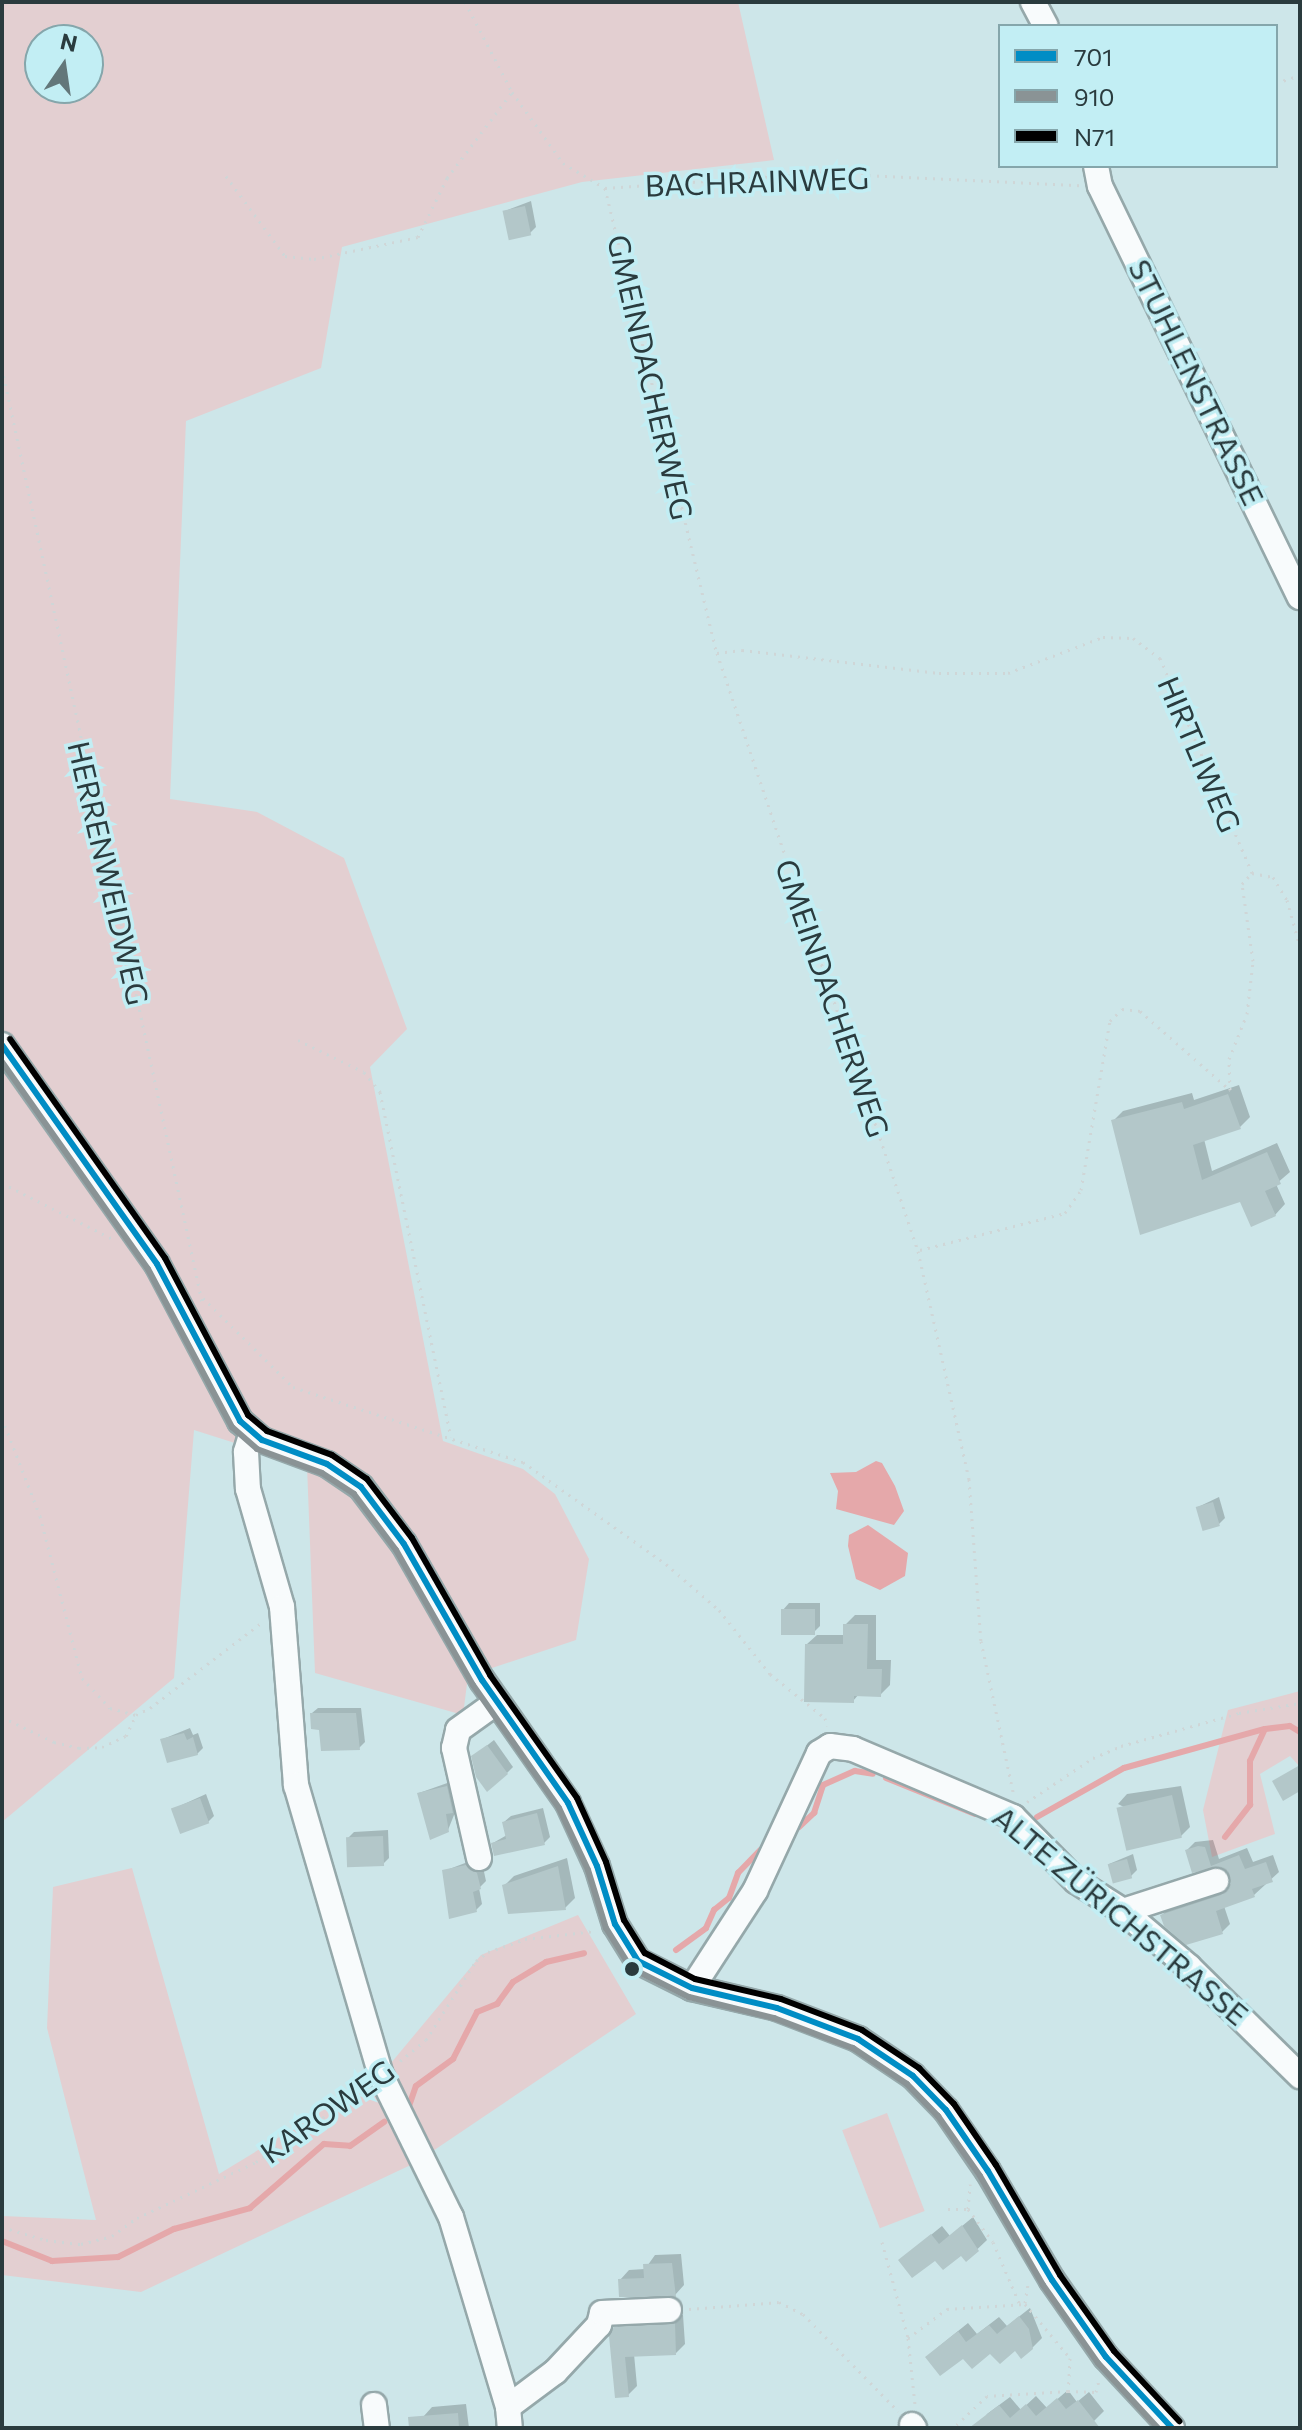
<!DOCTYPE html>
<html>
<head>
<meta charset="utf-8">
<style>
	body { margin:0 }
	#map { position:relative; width:1302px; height:2430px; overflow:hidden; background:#cde6e9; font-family:Commissioner,sans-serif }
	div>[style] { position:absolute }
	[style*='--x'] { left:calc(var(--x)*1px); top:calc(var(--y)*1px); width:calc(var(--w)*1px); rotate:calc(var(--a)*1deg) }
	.green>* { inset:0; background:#e3cfd1; transform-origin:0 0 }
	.water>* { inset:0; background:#e5a8aa }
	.shadow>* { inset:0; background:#0003 }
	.stream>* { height:6px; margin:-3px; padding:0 3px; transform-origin:3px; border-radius:3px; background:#e5a8aa }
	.building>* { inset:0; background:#b3c7c9; transform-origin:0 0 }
	.path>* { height:3px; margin-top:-1.5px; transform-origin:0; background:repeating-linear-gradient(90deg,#cfd6d7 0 2px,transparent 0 8px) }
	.roads { filter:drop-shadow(2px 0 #95a8aa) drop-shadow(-2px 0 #95a8aa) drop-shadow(0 2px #95a8aa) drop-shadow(0 -2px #95a8aa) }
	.minor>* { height:24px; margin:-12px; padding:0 12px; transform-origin:12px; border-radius:12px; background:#f8fbfc }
	.bus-1>* { height:6px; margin:-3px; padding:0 3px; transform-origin:3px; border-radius:3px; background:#008dc5 }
	.bus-2>* { height:6px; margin:-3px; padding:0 3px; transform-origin:3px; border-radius:3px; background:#8a9395 }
	.bus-3>* { height:6px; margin:-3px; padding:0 3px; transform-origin:3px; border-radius:3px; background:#000 }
	.dots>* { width:22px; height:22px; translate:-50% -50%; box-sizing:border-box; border:4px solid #c2eef4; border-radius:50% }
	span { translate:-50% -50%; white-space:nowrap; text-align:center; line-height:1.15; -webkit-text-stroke:7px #c2eef4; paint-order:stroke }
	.street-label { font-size:30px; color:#2a3b3e }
	.frame { position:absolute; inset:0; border:4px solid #2a3b3e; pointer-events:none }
	.legend { position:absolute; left:998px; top:24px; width:280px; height:144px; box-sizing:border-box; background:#c2eef4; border:2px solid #85a6ab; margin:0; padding:10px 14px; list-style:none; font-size:24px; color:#2a3b3e }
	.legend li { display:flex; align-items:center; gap:16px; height:40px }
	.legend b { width:40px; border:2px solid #85a6ab }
	.north { position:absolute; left:24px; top:24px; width:80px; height:80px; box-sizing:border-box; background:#c2eef4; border:2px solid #85a6ab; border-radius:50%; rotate:13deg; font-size:22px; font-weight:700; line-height:32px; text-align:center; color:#2a3b3e }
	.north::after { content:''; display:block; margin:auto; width:28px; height:36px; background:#63777a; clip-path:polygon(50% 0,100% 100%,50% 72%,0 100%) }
</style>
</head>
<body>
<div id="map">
	<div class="green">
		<i style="clip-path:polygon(evenodd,2px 2px,738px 2px,774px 160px,582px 182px,342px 247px,321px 368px,186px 421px,170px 799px,257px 812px,344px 858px,407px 1029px,370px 1067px,443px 1441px,523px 1469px,555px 1494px,589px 1559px,576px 1640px,468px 1676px,463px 1715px,315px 1673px,307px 1466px,194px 1430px,174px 1678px,2px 1822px,2px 2px,40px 40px,88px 40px,88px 88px,40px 88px,40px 40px)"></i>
		<i style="clip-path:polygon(1300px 1691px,1300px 1767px,1290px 1756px,1260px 1774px,1275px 1834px,1212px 1857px,1203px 1810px,1228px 1710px)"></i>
		<i style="clip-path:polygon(132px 1868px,219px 2174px,381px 2075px,481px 1955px,578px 1915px,636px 2014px,415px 2163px,141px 2292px,2px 2275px,2px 2216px,96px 2220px,47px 2028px,53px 1887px)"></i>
		<i style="left:887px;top:2113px;width:105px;height:48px;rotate:69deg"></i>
	</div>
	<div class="water">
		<i style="clip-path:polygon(876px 1461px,882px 1463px,895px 1486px,904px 1511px,894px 1525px,836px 1509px,838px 1491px,830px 1473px,856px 1472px)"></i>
		<i style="clip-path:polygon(868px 1525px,908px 1553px,905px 1576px,880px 1590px,856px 1579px,848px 1546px,849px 1535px)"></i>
	</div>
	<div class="shadow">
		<i style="clip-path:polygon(531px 201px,536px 227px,530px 233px,505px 211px)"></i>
		<i style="clip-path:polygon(1239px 1085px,1250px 1117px,1240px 1127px,1204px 1139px,1212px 1171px,1277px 1143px,1290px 1172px,1276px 1184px,1285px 1204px,1275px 1215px,1241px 1200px,1141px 1232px,1113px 1121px,1123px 1111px,1192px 1093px,1194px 1100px)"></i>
		<i style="clip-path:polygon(1219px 1497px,1225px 1518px,1219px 1524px,1198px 1507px)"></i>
		<i style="clip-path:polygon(789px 1603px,820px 1603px,820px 1626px,814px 1632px,783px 1610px)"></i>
		<i style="clip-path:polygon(855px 1615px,876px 1615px,876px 1660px,891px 1660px,890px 1685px,880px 1695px,859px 1694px,853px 1701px,807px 1644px,817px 1635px,845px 1635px,845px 1625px)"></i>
		<i style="clip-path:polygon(318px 1708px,361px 1708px,365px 1742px,359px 1748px,321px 1728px,312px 1713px)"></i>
		<i style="clip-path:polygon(190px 1728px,193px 1735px,198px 1733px,203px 1748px,197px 1754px,163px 1739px)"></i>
		<i style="clip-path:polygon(494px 1740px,513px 1767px,507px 1773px,480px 1751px)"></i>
		<i style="clip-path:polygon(453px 1781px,458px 1805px,448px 1830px,419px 1793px)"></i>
		<i style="clip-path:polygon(1181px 1786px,1190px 1827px,1181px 1836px,1118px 1804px,1127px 1794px)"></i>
		<i style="clip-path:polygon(206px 1794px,214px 1816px,208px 1822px,173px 1809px)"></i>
		<i style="clip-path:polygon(543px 1808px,550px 1837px,544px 1843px,493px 1843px,507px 1835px,504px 1822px,511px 1816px)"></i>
		<i style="clip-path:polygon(388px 1830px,389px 1858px,383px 1864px,348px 1838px,354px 1832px)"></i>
		<i style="clip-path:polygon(1213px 1840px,1219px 1859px,1247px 1848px,1253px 1862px,1273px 1855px,1279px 1872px,1254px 1895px,1224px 1906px,1230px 1924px,1222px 1932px,1162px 1915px,1170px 1907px,1232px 1886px,1232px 1875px,1220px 1864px,1193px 1871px,1187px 1850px,1195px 1842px)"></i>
		<i style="clip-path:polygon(1133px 1854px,1137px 1870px,1131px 1876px,1109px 1864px)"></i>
		<i style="clip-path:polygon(567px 1858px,575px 1898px,565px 1908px,504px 1886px,514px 1876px)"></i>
		<i style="clip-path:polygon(473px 1860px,483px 1867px,486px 1881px,479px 1888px,482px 1904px,476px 1910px,444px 1871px)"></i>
		<i style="clip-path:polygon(973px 2217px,987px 2240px,967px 2259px,962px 2253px,900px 2260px,942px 2226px,950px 2236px)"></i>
		<i style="clip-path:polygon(681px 2254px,684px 2285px,675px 2295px,620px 2280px,629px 2270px,645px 2269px,655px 2255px)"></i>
		<i style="clip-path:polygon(1030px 2308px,1042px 2338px,1032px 2348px,963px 2356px,937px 2348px,968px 2323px,977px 2334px,999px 2317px,1007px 2326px)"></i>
		<i style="clip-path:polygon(683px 2315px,685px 2344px,676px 2353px,634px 2354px,637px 2386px,628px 2395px,616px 2328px,625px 2319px)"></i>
		<i style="clip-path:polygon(1068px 2390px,1077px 2402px,1089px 2392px,1104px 2411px,1087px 2428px,979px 2428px,987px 2414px,1010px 2397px,1021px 2410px,1036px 2396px,1047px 2408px)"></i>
		<i style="clip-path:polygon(466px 2404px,469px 2428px,422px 2428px,423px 2417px,432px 2407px)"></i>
	</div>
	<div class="stream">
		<i style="--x:886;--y:1778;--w:96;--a:22"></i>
		<i style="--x:1037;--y:1817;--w:100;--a:-29.4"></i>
		<i style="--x:1124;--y:1768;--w:146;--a:-15.5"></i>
		<i style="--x:1265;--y:1729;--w:25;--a:-7"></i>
		<i style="--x:1290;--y:1726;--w:12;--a:31"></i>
		<i style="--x:799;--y:1827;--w:21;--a:-43"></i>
		<i style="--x:814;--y:1813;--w:29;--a:-72"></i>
		<i style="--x:823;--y:1785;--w:35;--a:-24"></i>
		<i style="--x:855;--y:1771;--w:18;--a:9"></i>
		<i style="--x:1225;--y:1837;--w:41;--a:-52"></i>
		<i style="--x:1250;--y:1805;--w:44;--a:-90"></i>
		<i style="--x:1250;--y:1761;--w:35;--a:-65"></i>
		<i style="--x:676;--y:1950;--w:37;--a:-36"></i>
		<i style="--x:706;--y:1928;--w:20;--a:-66"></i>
		<i style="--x:714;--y:1910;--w:19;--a:-39"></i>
		<i style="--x:729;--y:1898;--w:27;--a:-70"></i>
		<i style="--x:738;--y:1873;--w:32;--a:-46"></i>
		<i style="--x:408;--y:2109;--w:24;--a:-71"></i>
		<i style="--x:416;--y:2086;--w:46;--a:-36.1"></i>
		<i style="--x:453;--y:2059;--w:53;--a:-62.9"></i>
		<i style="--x:477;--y:2012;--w:22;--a:-22"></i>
		<i style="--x:497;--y:2004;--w:27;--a:-54"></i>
		<i style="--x:513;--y:1982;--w:39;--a:-31"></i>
		<i style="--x:546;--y:1962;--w:39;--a:-13"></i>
		<i style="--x:2;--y:2241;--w:54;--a:21.8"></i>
		<i style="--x:52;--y:2261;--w:66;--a:-3.5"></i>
		<i style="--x:118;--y:2257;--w:63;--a:-26.6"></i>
		<i style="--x:174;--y:2229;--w:79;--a:-15.4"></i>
		<i style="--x:250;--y:2208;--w:98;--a:-40.9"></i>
		<i style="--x:324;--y:2144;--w:26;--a:4"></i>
		<i style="--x:350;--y:2146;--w:42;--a:-35.2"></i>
	</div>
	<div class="building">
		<i style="left:525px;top:206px;width:30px;height:23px;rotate:78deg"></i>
		<i style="clip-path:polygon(1228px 1094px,1241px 1129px,1193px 1145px,1202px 1180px,1267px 1152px,1281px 1184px,1265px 1191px,1276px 1216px,1251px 1227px,1240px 1202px,1140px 1235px,1111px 1120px,1182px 1102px,1184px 1109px)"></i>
		<i style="left:1213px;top:1502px;width:25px;height:18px;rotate:74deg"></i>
		<i style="left:781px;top:1609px;width:34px;height:26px"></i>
		<i style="clip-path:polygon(843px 1624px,868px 1624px,867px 1669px,882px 1669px,881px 1697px,854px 1696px,854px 1703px,804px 1702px,805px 1644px,843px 1644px)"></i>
		<i style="clip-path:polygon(310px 1713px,356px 1713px,360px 1750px,321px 1751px,319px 1730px,311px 1729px)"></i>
		<i style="clip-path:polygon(184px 1733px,187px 1740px,193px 1737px,198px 1755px,167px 1763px,160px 1739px)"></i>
		<i style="clip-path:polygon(487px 1745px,508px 1774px,487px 1792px,476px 1777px,471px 1756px)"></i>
		<i style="clip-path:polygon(1300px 1765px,1300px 1791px,1283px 1801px,1272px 1781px)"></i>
		<i style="clip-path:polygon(447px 1786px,453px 1813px,446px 1814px,449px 1832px,430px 1840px,417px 1793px)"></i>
		<i style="left:1172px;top:1795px;width:44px;height:57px;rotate:77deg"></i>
		<i style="left:200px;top:1798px;width:27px;height:31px;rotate:70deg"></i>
		<i style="clip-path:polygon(537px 1813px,545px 1845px,494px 1856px,491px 1843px,506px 1839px,502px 1822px)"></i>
		<i style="left:383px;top:1836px;width:30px;height:37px;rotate:88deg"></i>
		<i style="clip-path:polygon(1198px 1846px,1205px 1847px,1211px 1866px,1239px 1855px,1245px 1869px,1266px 1862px,1273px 1882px,1252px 1889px,1255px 1897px,1216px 1911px,1223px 1934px,1186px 1945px,1164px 1926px,1160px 1915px,1221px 1895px,1231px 1883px,1220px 1867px,1192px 1873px,1185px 1850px)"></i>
		<i style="left:1127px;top:1859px;width:20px;height:20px;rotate:75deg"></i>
		<i style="clip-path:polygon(466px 1865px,477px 1873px,481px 1889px,473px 1892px,477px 1912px,449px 1919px,442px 1870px)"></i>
		<i style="clip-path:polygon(558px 1866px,566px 1910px,508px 1914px,502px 1885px)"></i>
		<i style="clip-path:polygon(962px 2225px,979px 2251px,966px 2262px,961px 2256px,943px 2270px,935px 2261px,912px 2278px,898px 2260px,931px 2234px,939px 2244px)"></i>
		<i style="clip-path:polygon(672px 2263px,676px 2297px,619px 2297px,618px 2279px,644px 2278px,643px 2264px)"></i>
		<i style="clip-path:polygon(1019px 2316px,1029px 2329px,1033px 2349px,1021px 2359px,1015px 2351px,1000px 2364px,990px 2354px,972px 2369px,963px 2359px,940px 2376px,925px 2357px,958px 2331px,966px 2342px,989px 2325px,997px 2334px)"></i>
		<i style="clip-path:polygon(675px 2323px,676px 2355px,625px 2357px,629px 2397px,615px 2398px,609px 2336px,614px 2327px)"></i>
		<i style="clip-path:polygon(1057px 2398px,1066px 2409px,1078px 2400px,1100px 2428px,969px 2428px,999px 2405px,1010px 2418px,1026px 2404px,1036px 2416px)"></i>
		<i style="clip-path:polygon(458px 2413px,459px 2428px,409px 2428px,408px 2417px)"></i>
	</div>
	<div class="path">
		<i style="--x:465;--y:2;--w:102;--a:62.4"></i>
		<i style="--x:512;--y:92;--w:87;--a:54.3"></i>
		<i style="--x:563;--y:163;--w:49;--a:30.8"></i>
		<i style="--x:1276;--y:83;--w:25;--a:-18"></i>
		<i style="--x:226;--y:176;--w:99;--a:53.6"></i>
		<i style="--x:285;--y:256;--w:29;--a:6"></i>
		<i style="--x:314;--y:259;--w:106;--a:-11.9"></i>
		<i style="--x:418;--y:237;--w:66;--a:-63.8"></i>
		<i style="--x:447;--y:178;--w:108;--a:-52.9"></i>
		<i style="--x:605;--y:188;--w:478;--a:76.5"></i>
		<i style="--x:717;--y:653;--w:631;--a:71.42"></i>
		<i style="--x:918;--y:1251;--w:234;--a:77.4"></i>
		<i style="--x:969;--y:1479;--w:162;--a:85.8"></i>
		<i style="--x:981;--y:1641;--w:158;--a:78"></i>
		<i style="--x:605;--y:188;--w:217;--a:-4"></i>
		<i style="--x:821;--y:173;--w:259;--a:2.7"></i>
		<i style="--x:2;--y:368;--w:955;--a:77.91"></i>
		<i style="--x:717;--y:653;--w:25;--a:-7"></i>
		<i style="--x:742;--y:650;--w:198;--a:6.7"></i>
		<i style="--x:939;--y:673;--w:69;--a:0"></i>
		<i style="--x:1008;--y:673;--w:102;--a:-20.8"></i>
		<i style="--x:1103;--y:637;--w:30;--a:2"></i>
		<i style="--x:1133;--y:638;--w:34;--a:37"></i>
		<i style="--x:1160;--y:658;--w:234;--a:66.8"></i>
		<i style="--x:1252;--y:873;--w:21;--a:11"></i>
		<i style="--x:1273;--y:877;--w:27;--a:59"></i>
		<i style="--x:1287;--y:900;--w:49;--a:74.5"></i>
		<i style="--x:298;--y:1040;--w:73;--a:25.9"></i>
		<i style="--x:364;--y:1072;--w:26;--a:51"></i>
		<i style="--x:380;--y:1092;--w:352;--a:78.4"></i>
		<i style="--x:2;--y:1183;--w:124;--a:26.8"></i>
		<i style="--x:920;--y:1250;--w:150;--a:-14.3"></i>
		<i style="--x:1065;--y:1213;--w:28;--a:-55"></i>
		<i style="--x:1081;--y:1190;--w:171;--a:-80.3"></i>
		<i style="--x:1110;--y:1021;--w:17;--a:-45"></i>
		<i style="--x:1122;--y:1009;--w:18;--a:6"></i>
		<i style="--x:1140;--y:1011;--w:120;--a:41.3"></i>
		<i style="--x:1230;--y:1090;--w:31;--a:-92"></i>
		<i style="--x:1229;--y:1059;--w:48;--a:-68.2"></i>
		<i style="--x:1247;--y:1014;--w:53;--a:-83.5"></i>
		<i style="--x:1253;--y:961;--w:78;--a:-98.1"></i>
		<i style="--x:1242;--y:884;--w:15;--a:-48"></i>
		<i style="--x:203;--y:1298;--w:127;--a:44.7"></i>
		<i style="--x:293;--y:1387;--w:242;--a:18.1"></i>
		<i style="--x:523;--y:1462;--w:176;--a:35.5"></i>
		<i style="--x:666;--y:1564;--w:70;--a:41"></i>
		<i style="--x:719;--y:1610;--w:82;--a:51.4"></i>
		<i style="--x:770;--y:1674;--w:70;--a:38.7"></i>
		<i style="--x:825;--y:1718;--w:8;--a:76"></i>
		<i style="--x:2;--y:1418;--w:105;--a:68.8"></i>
		<i style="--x:40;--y:1516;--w:167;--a:75.5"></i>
		<i style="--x:82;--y:1678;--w:41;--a:47"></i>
		<i style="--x:110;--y:1708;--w:27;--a:15"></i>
		<i style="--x:136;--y:1715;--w:16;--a:-27"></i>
		<i style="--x:150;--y:1708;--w:140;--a:-37.4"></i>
		<i style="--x:2;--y:1717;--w:58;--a:25.7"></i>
		<i style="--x:54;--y:1742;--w:26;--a:13"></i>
		<i style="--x:79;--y:1748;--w:23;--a:-2"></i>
		<i style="--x:102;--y:1747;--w:26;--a:-25"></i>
		<i style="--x:126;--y:1736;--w:23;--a:-65"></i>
		<i style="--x:1027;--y:1802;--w:79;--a:-33.7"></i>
		<i style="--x:1093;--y:1758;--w:30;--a:-23"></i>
		<i style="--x:1121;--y:1746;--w:123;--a:-15.6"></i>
		<i style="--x:1239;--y:1713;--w:62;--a:-9.3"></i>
		<i style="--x:400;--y:2061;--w:33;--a:-39"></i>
		<i style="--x:426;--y:2040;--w:93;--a:-57.7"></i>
		<i style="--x:476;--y:1961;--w:15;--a:-37"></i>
		<i style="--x:488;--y:1952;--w:39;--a:-19"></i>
		<i style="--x:525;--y:1939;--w:70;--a:-6.5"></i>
		<i style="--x:948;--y:2209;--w:20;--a:0"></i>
		<i style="--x:968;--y:2209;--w:25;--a:-85"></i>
		<i style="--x:968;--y:2209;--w:41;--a:52.9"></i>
		<i style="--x:993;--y:2242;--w:69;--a:66.8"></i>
		<i style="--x:2;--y:2227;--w:46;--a:16.5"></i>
		<i style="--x:46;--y:2240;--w:35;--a:7"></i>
		<i style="--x:81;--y:2244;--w:32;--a:-14"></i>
		<i style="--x:112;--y:2236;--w:31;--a:-36"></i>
		<i style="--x:137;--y:2218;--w:132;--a:-25.2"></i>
		<i style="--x:256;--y:2162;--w:128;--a:-33.6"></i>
		<i style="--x:882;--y:2242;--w:99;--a:74.8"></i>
		<i style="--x:908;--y:2338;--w:67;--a:84"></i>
		<i style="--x:1025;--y:2303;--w:20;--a:-81"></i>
		<i style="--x:689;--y:2309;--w:90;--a:-4.4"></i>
		<i style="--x:779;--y:2302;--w:27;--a:27"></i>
		<i style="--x:803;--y:2314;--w:136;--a:45.6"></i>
		<i style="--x:908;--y:2338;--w:49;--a:-36.6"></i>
		<i style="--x:947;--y:2309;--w:78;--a:-3.7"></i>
		<i style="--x:1025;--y:2304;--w:70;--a:50.2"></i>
		<i style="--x:1070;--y:2358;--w:33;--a:93"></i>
		<i style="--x:1068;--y:2391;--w:81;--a:176.5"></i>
		<i style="--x:987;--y:2396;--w:47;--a:136.7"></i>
		<i style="--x:1068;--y:2391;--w:28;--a:2"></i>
		<i style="--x:1096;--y:2392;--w:12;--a:-76"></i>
	</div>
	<div class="roads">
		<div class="minor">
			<i style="--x:1033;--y:2;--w:27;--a:62"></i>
			<i style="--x:1096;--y:166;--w:20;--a:79"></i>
			<i style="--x:1100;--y:186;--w:457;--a:64.1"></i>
			<i style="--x:2;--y:1045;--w:268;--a:54.7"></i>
			<i style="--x:157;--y:1264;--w:178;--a:62.1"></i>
			<i style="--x:240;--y:1421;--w:29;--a:41"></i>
			<i style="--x:262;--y:1440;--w:69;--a:20.3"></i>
			<i style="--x:327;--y:1464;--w:41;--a:34.1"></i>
			<i style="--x:361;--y:1487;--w:71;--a:53"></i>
			<i style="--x:404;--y:1544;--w:157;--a:60.2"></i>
			<i style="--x:482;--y:1680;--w:150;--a:55"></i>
			<i style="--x:568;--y:1803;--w:69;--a:65.3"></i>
			<i style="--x:597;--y:1866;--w:61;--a:72.8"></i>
			<i style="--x:615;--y:1924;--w:44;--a:58.1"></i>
			<i style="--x:638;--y:1961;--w:60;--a:26.6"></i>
			<i style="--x:692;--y:1988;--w:87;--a:13.2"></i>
			<i style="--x:777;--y:2008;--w:87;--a:20.9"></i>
			<i style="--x:858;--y:2039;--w:66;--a:33.9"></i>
			<i style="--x:913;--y:2076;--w:47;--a:45.9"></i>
			<i style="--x:946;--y:2110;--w:74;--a:55.5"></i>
			<i style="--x:988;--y:2171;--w:126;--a:59.6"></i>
			<i style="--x:1052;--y:2280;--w:94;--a:55"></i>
			<i style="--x:1106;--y:2357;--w:97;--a:47.1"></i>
			<i style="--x:252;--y:1432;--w:21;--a:107"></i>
			<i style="--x:246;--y:1452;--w:37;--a:87"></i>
			<i style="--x:248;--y:1489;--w:123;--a:73.9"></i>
			<i style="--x:282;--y:1607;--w:179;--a:85.5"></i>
			<i style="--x:296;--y:1785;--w:302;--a:73.7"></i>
			<i style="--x:381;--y:2075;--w:158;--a:63.8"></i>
			<i style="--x:451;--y:2217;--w:198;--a:73.3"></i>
			<i style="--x:508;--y:2407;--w:21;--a:85"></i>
			<i style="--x:479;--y:1858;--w:113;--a:-102.8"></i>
			<i style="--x:454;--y:1748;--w:18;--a:-77"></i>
			<i style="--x:458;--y:1730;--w:48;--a:-35.7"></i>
			<i style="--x:1123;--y:1911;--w:98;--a:-17.9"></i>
			<i style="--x:692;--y:1988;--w:116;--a:-57"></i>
			<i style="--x:755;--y:1891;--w:152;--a:-65.1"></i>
			<i style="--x:819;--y:1753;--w:13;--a:-32"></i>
			<i style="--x:830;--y:1746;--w:23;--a:7"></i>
			<i style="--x:853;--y:1749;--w:174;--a:23"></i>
			<i style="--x:1013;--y:1817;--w:90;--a:45.5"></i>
			<i style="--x:1076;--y:1881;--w:56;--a:32.6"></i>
			<i style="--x:1123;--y:1911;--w:87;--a:40.3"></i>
			<i style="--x:1189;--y:1967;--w:156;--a:44.5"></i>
			<i style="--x:374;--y:2405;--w:23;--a:83"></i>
			<i style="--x:508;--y:2407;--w:59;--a:-36.7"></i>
			<i style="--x:555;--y:2372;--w:64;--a:-46.9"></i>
			<i style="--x:599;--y:2325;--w:12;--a:-76"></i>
			<i style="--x:602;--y:2313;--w:67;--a:-2.6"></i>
			<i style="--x:912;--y:2425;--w:4;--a:56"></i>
		</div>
	</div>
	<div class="bus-1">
		<i style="--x:2;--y:1045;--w:268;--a:54.7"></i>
		<i style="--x:157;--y:1264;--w:178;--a:62.1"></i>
		<i style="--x:240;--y:1421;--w:29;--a:41"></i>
		<i style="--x:262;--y:1440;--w:69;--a:20.3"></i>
		<i style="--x:327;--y:1464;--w:41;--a:34.1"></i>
		<i style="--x:361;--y:1487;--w:71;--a:53"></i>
		<i style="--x:404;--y:1544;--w:157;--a:60.2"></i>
		<i style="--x:482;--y:1680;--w:150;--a:55"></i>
		<i style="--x:568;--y:1803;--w:69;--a:65.3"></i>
		<i style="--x:597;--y:1866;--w:61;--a:72.8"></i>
		<i style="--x:615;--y:1924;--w:44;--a:58.1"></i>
		<i style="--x:638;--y:1961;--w:60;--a:26.6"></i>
		<i style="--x:692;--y:1988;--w:87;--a:13.2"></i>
		<i style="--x:777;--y:2008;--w:87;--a:20.9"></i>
		<i style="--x:858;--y:2039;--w:66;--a:33.9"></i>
		<i style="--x:913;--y:2076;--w:47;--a:45.9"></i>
		<i style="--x:946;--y:2110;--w:74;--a:55.5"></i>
		<i style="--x:988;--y:2171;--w:126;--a:59.6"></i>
		<i style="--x:1052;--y:2280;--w:94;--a:55"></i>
		<i style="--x:1106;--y:2357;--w:97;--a:47.1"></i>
	</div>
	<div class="bus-2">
		<i style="--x:2;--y:1062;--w:253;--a:54.8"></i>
		<i style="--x:148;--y:1269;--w:179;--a:62"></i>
		<i style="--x:232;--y:1427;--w:33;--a:41"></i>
		<i style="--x:257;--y:1449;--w:69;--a:20.3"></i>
		<i style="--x:322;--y:1473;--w:38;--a:33"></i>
		<i style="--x:354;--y:1494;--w:70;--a:53.1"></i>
		<i style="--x:396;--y:1550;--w:155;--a:60.3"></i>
		<i style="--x:473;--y:1685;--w:150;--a:55"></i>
		<i style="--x:559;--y:1808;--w:68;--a:64.9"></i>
		<i style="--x:588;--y:1870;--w:61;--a:72.8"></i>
		<i style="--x:606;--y:1928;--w:47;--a:58"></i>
		<i style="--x:631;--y:1968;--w:65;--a:26.6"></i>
		<i style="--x:689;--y:1997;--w:88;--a:13.9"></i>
		<i style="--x:774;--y:2018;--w:85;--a:20.8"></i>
		<i style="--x:853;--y:2048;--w:65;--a:33.7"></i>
		<i style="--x:907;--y:2084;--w:45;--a:45.9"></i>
		<i style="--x:938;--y:2116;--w:73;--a:55"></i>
		<i style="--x:980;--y:2176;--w:126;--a:60"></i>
		<i style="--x:1043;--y:2285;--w:95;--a:54.8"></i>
		<i style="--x:1098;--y:2363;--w:88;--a:47.3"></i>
	</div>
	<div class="bus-3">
		<i style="--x:10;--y:1039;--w:268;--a:54.7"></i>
		<i style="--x:165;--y:1258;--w:178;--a:62.1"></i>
		<i style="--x:248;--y:1415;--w:25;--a:40"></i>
		<i style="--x:267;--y:1431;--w:69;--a:20.3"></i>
		<i style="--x:332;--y:1455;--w:42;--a:34.4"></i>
		<i style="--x:367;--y:1479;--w:74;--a:52.7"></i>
		<i style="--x:412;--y:1538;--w:158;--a:60.3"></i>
		<i style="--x:490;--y:1675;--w:151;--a:54.7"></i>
		<i style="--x:577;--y:1798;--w:70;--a:65.6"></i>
		<i style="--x:606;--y:1862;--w:61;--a:72.8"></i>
		<i style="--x:624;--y:1920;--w:39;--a:58"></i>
		<i style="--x:645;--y:1953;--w:56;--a:27.5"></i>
		<i style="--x:695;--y:1979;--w:88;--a:13.1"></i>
		<i style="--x:781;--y:1999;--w:87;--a:20.9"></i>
		<i style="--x:862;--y:2030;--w:69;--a:33.7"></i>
		<i style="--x:919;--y:2068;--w:50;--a:45.8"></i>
		<i style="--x:954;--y:2104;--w:74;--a:55.5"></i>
		<i style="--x:996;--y:2165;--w:127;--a:59.8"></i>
		<i style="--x:1060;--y:2275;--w:93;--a:54.6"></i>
		<i style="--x:1114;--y:2351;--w:96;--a:47.1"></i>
	</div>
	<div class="dots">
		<i style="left:632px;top:1969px;background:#2a3b3e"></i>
	</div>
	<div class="street-label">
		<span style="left:757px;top:181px;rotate:-2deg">BACHRAINWEG</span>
		<span style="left:651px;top:377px;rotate:77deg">GMEINDACHERWEG</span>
		<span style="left:1197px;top:382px;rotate:64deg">STUHLENSTRASSE</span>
		<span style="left:1200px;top:754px;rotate:67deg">HIRTLIWEG</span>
		<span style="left:109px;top:873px;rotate:77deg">HERRENWEIDWEG</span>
		<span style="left:833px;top:998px;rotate:71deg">GMEINDACHERWEG</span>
		<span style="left:1121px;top:1915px;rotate:40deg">ALTE ZÜRICHSTRASSE</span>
		<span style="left:327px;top:2111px;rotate:-35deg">KAROWEG</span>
	</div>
	<div class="frame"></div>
	<ul class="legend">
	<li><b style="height:10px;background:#008dc5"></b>701</li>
	<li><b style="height:10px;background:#8a9395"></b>910</li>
	<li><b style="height:10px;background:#000"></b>N71</li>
	</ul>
	<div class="north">N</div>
</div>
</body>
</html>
